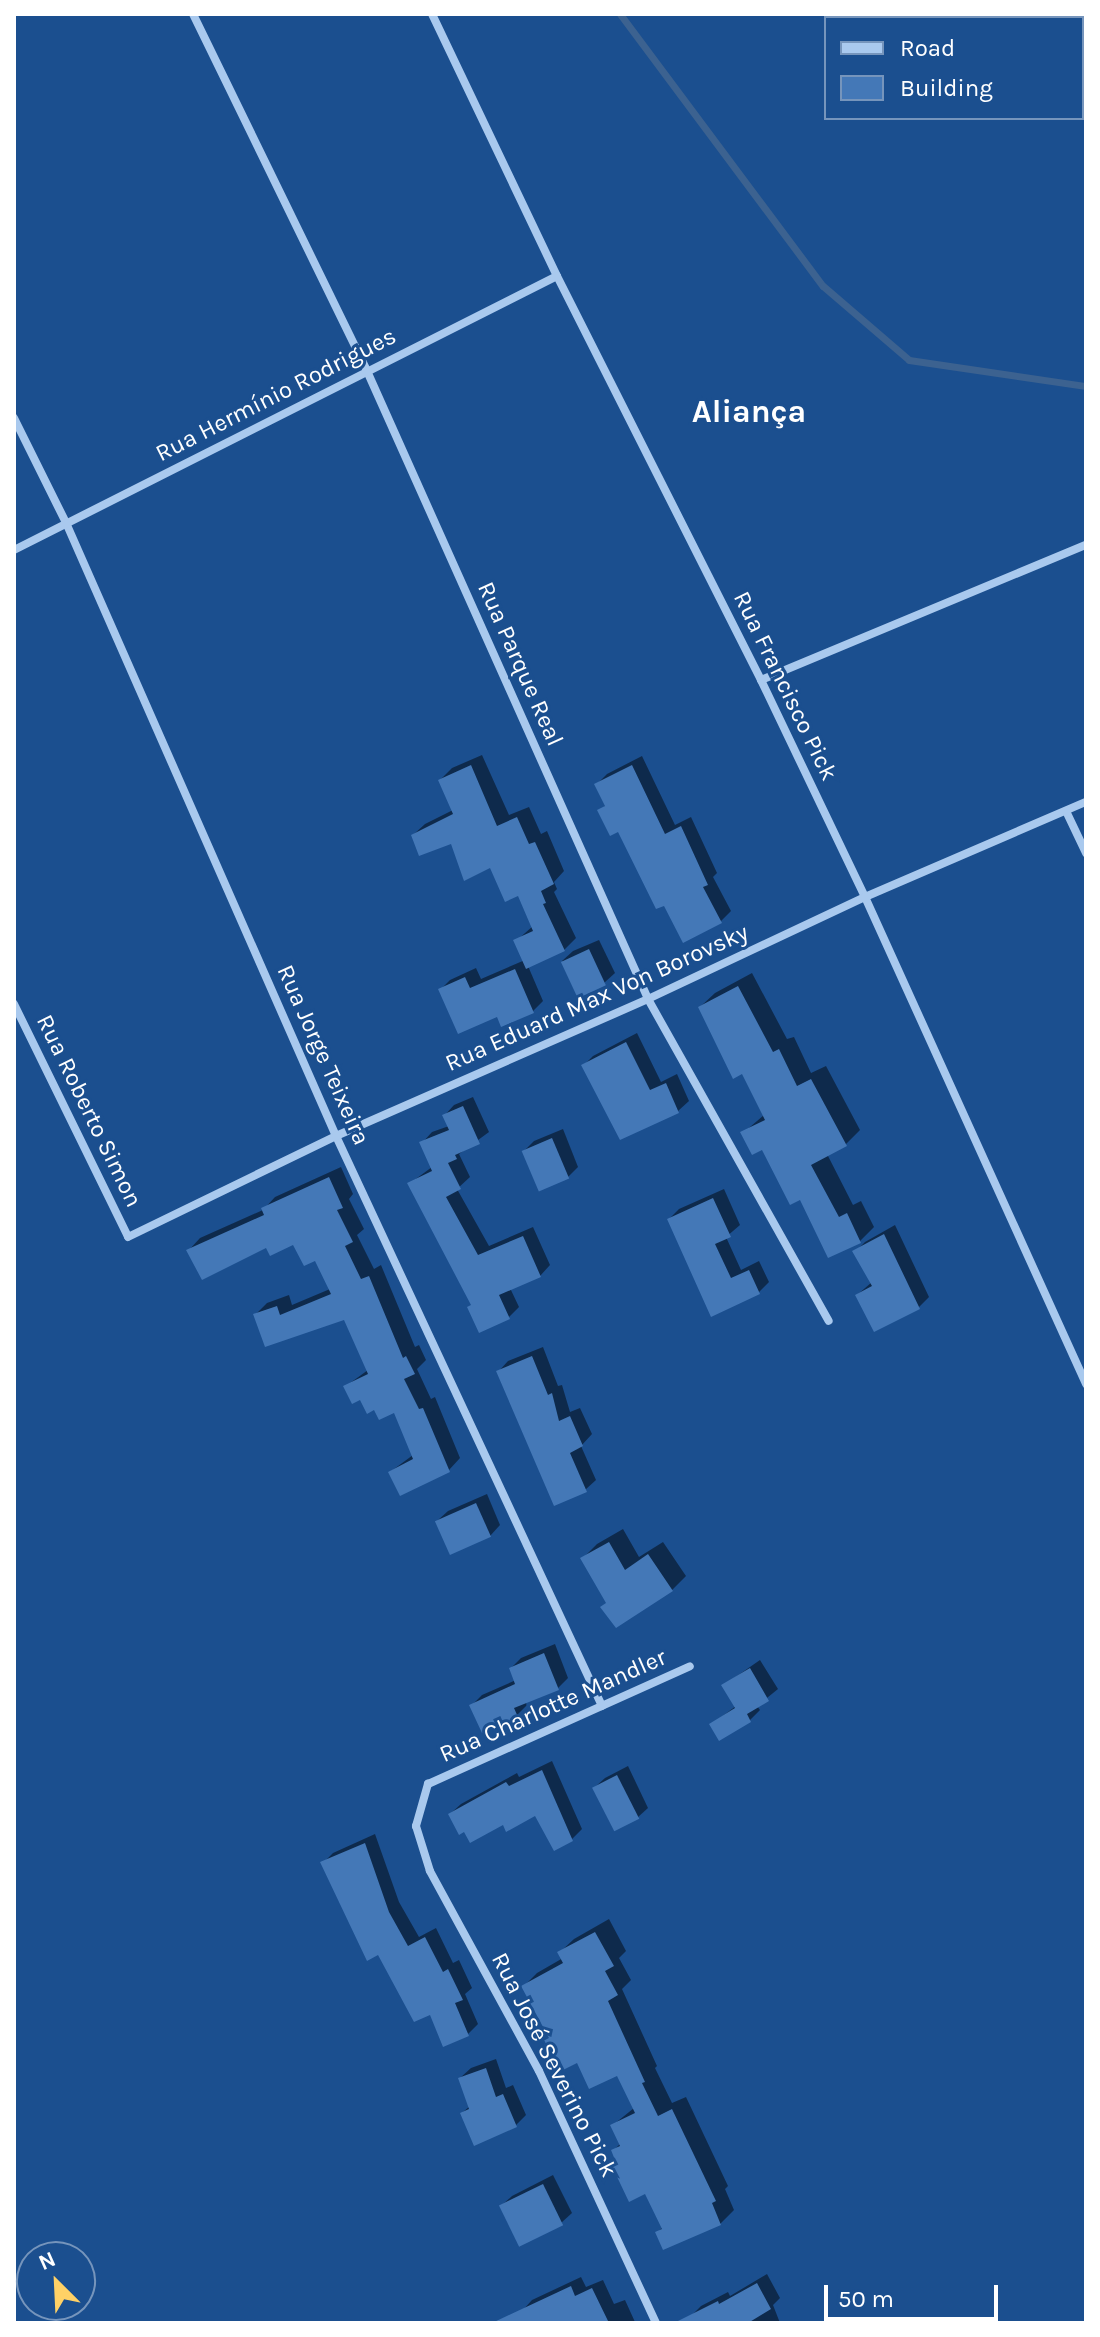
<!DOCTYPE html>
<html>
<head>
<meta charset="utf-8">
<style>
	body { margin:0 }
	#map { position:relative; width:1100px; height:2337px; overflow:hidden; background:#1b4f8f; font-family:Karla,sans-serif }
	div>[style] { position:absolute }
	[style*='--x'] { left:calc(var(--x)*1px); top:calc(var(--y)*1px); width:calc(var(--w)*1px); rotate:calc(var(--a)*1deg) }
	.shadow>* { inset:0; background:#0007 }
	.stream>* { height:7px; margin:-3.5px; padding:0 3.5px; transform-origin:3.5px; border-radius:3.5px; background:#3c6290 }
	.building>* { inset:0; background:#4478b7; transform-origin:0 0 }
	.street>* { height:8px; margin:-4px; padding:0 4px; transform-origin:4px; border-radius:4px; background:#a9c9ee }
	span { translate:-50% -50%; white-space:nowrap; text-align:center; line-height:1.15; -webkit-text-stroke:6px #1b4f8f; paint-order:stroke }
	.street-label { font-size:24px; color:#fff }
	.district-label { font-size:32px; color:#fff; font-weight:700 }
	.frame { position:absolute; inset:0; border:16px solid #fff; pointer-events:none }
	.legend { position:absolute; left:824px; top:16px; width:260px; height:104px; box-sizing:border-box; background:#1b4f8f; border:2px solid #7695bc; margin:0; padding:10px 14px; list-style:none; font-size:24px; color:#fff }
	.legend li { display:flex; align-items:center; gap:16px; height:40px }
	.legend b { width:40px; border:2px solid #7695bc }
	.north { position:absolute; left:16px; top:2241px; width:80px; height:80px; box-sizing:border-box; background:#1b4f8f; border:2px solid #7695bc; border-radius:50%; rotate:336deg; font-size:22px; font-weight:700; line-height:32px; text-align:center; color:#fff }
	.north::after { content:''; display:block; margin:auto; width:28px; height:36px; background:#ffd166; clip-path:polygon(50% 0,100% 100%,50% 72%,0 100%) }
	.scale { position:absolute; left:824px; top:2285px; width:174px; height:36px; box-sizing:border-box; border:4px solid #fff; border-top:0; padding-left:10px; font-size:24px; line-height:28px; white-space:nowrap; color:#fff; -webkit-text-stroke:6px #1b4f8f; paint-order:stroke }
</style>
</head>
<body>
<div id="map">
	<div class="shadow">
		<i style="clip-path:polygon(482px 755px,509px 815px,529px 807px,541px 834px,547px 831px,564px 871px,554px 882px,557px 889px,554px 892px,576px 938px,564px 950px,528px 966px,543px 1001px,533px 1011px,498px 1014px,440px 990px,450px 980px,476px 968px,481px 979px,525px 960px,516px 941px,533px 926px,519px 894px,491px 865px,452px 842px,413px 835px,425px 824px,453px 810px,440px 780px,452px 768px)"></i>
		<i style="clip-path:polygon(642px 756px,675px 825px,691px 817px,717px 873px,713px 877px,731px 911px,721px 921px,665px 903px,619px 830px,600px 811px,607px 804px,597px 784px,607px 774px)"></i>
		<i style="clip-path:polygon(599px 940px,615px 973px,604px 983px,562px 961px,573px 951px)"></i>
		<i style="clip-path:polygon(752px 973px,787px 1039px,794px 1037px,811px 1073px,826px 1066px,860px 1130px,846px 1144px,827px 1154px,853px 1205px,861px 1201px,874px 1227px,860px 1241px,801px 1197px,762px 1147px,743px 1133px,764px 1115px,743px 1071px,700px 1007px,715px 993px)"></i>
		<i style="clip-path:polygon(637px 1033px,661px 1082px,677px 1074px,689px 1101px,678px 1111px,621px 1138px,583px 1066px,593px 1056px)"></i>
		<i style="clip-path:polygon(473px 1097px,489px 1132px,459px 1154px,470px 1177px,457px 1189px,489px 1246px,533px 1227px,550px 1265px,540px 1276px,510px 1288px,519px 1307px,509px 1317px,473px 1304px,409px 1184px,432px 1167px,422px 1143px,432px 1132px,449px 1126px,444px 1116px,454px 1105px)"></i>
		<i style="clip-path:polygon(563px 1129px,578px 1167px,568px 1177px,524px 1151px,534px 1141px)"></i>
		<i style="clip-path:polygon(341px 1167px,353px 1194px,349px 1199px,364px 1229px,357px 1235px,374px 1269px,381px 1265px,415px 1347px,419px 1345px,426px 1360px,417px 1369px,431px 1399px,435px 1397px,460px 1458px,449px 1470px,390px 1472px,413px 1455px,395px 1410px,375px 1408px,346px 1386px,368px 1370px,345px 1317px,255px 1315px,267px 1303px,289px 1295px,292px 1305px,330px 1289px,316px 1258px,294px 1242px,189px 1250px,200px 1238px,263px 1210px,275px 1197px)"></i>
		<i style="clip-path:polygon(724px 1189px,740px 1225px,726px 1237px,741px 1270px,759px 1261px,769px 1282px,759px 1292px,712px 1315px,669px 1219px,679px 1209px)"></i>
		<i style="clip-path:polygon(895px 1225px,929px 1297px,919px 1307px,857px 1295px,872px 1282px,855px 1252px,865px 1242px)"></i>
		<i style="clip-path:polygon(543px 1347px,558px 1386px,562px 1385px,570px 1412px,580px 1408px,592px 1434px,581px 1446px,596px 1480px,585px 1490px,498px 1372px,508px 1361px)"></i>
		<i style="clip-path:polygon(487px 1494px,500px 1525px,490px 1536px,437px 1521px,448px 1511px)"></i>
		<i style="clip-path:polygon(623px 1529px,639px 1557px,663px 1542px,686px 1576px,672px 1590px,608px 1603px,583px 1558px,597px 1544px)"></i>
		<i style="clip-path:polygon(555px 1644px,568px 1678px,558px 1688px,525px 1701px,527px 1705px,517px 1715px,472px 1705px,482px 1695px,516px 1680px,511px 1668px,521px 1658px)"></i>
		<i style="clip-path:polygon(760px 1660px,778px 1689px,757px 1706px,760px 1710px,750px 1720px,712px 1724px,736px 1706px,724px 1685px)"></i>
		<i style="clip-path:polygon(552px 1761px,582px 1829px,572px 1839px,538px 1814px,465px 1830px,450px 1814px,461px 1804px,517px 1773px,519px 1777px)"></i>
		<i style="clip-path:polygon(628px 1766px,648px 1808px,637px 1818px,594px 1788px,605px 1778px)"></i>
		<i style="clip-path:polygon(375px 1834px,399px 1902px,419px 1937px,436px 1928px,453px 1963px,459px 1960px,472px 1988px,465px 1994px,478px 2024px,468px 2034px,431px 2012px,379px 1952px,323px 1863px,333px 1853px)"></i>
		<i style="clip-path:polygon(609px 1919px,626px 1951px,619px 1958px,631px 1980px,622px 1989px,657px 2066px,655px 2068px,672px 2103px,686px 2097px,728px 2186px,725px 2189px,734px 2210px,720px 2224px,658px 2232px,663px 2227px,646px 2191px,613px 2151px,621px 2143px,613px 2125px,634px 2108px,618px 2073px,578px 2061px,551px 2037px,524px 1986px,537px 1973px,563px 1958px,560px 1952px,574px 1939px)"></i>
		<i style="clip-path:polygon(496px 2059px,506px 2088px,513px 2085px,526px 2115px,516px 2125px,462px 2113px,470px 2106px,460px 2078px,471px 2068px)"></i>
		<i style="clip-path:polygon(553px 2175px,572px 2213px,561px 2223px,501px 2206px,512px 2196px)"></i>
		<i style="clip-path:polygon(767px 2274px,780px 2298px,773px 2305px,780px 2323px,695px 2323px,691px 2316px,701px 2306px,728px 2292px,730px 2296px)"></i>
		<i style="clip-path:polygon(581px 2277px,586px 2287px,603px 2280px,614px 2304px,625px 2300px,635px 2322px,527px 2323px,522px 2311px,532px 2300px)"></i>
	</div>
	<div class="stream">
		<i style="--x:620;--y:14;--w:339;--a:53.3"></i>
		<i style="--x:823;--y:286;--w:113;--a:40.7"></i>
		<i style="--x:909;--y:360;--w:179;--a:8.4"></i>
	</div>
	<div class="building">
		<i style="clip-path:polygon(471px 765px,497px 826px,517px 817px,529px 844px,535px 842px,554px 884px,541px 891px,546px 903px,543px 904px,565px 951px,526px 969px,513px 940px,533px 931px,518px 896px,505px 902px,490px 868px,464px 881px,451px 844px,419px 856px,411px 835px,453px 814px,438px 780px)"></i>
		<i style="clip-path:polygon(632px 765px,665px 834px,681px 826px,708px 885px,703px 887px,722px 923px,683px 943px,664px 906px,656px 909px,618px 832px,610px 836px,597px 810px,605px 806px,594px 784px)"></i>
		<i style="left:589px;top:949px;width:40px;height:31px;rotate:65deg"></i>
		<i style="clip-path:polygon(515px 969px,534px 1013px,501px 1027px,497px 1017px,458px 1034px,438px 989px,465px 977px,470px 988px)"></i>
		<i style="clip-path:polygon(738px 986px,773px 1052px,779px 1049px,797px 1086px,811px 1079px,847px 1146px,811px 1165px,839px 1217px,847px 1213px,861px 1243px,828px 1258px,800px 1200px,790px 1205px,762px 1150px,752px 1155px,740px 1132px,765px 1120px,742px 1074px,733px 1079px,698px 1007px)"></i>
		<i style="clip-path:polygon(626px 1042px,650px 1090px,666px 1083px,679px 1113px,620px 1140px,581px 1065px)"></i>
		<i style="clip-path:polygon(463px 1106px,480px 1144px,455px 1155px,457px 1159px,448px 1163px,461px 1189px,446px 1197px,478px 1255px,523px 1236px,541px 1277px,499px 1295px,510px 1319px,479px 1333px,467px 1307px,471px 1305px,407px 1183px,432px 1171px,419px 1142px,449px 1130px,442px 1115px)"></i>
		<i style="left:552px;top:1138px;width:44px;height:33px;rotate:67deg"></i>
		<i style="clip-path:polygon(329px 1177px,343px 1208px,337px 1210px,353px 1242px,345px 1246px,361px 1279px,369px 1276px,403px 1358px,406px 1356px,415px 1374px,404px 1379px,419px 1409px,423px 1408px,450px 1472px,400px 1496px,388px 1472px,413px 1459px,394px 1413px,379px 1420px,374px 1410px,367px 1414px,360px 1400px,352px 1404px,343px 1386px,368px 1374px,344px 1320px,265px 1347px,253px 1314px,277px 1306px,280px 1315px,331px 1294px,315px 1261px,304px 1266px,293px 1245px,270px 1256px,266px 1248px,202px 1280px,186px 1250px,264px 1215px,261px 1208px)"></i>
		<i style="clip-path:polygon(713px 1198px,731px 1237px,715px 1244px,731px 1278px,749px 1270px,760px 1294px,711px 1317px,667px 1219px)"></i>
		<i style="clip-path:polygon(884px 1234px,920px 1309px,874px 1332px,855px 1295px,872px 1286px,852px 1251px)"></i>
		<i style="clip-path:polygon(532px 1356px,548px 1395px,552px 1393px,559px 1421px,570px 1416px,583px 1446px,570px 1453px,587px 1492px,554px 1506px,496px 1371px)"></i>
		<i style="left:476px;top:1503px;width:37px;height:45px;rotate:66deg"></i>
		<i style="clip-path:polygon(609px 1542px,625px 1570px,648px 1554px,673px 1591px,616px 1628px,600px 1607px,606px 1603px,580px 1558px)"></i>
		<i style="clip-path:polygon(544px 1653px,559px 1690px,514px 1708px,518px 1717px,482px 1733px,469px 1705px,515px 1684px,509px 1668px)"></i>
		<i style="clip-path:polygon(750px 1668px,769px 1701px,747px 1714px,751px 1722px,719px 1741px,709px 1724px,735px 1708px,721px 1685px)"></i>
		<i style="clip-path:polygon(542px 1770px,573px 1841px,554px 1851px,535px 1816px,506px 1832px,503px 1825px,470px 1843px,464px 1832px,459px 1835px,448px 1814px,506px 1782px,509px 1786px)"></i>
		<i style="left:617px;top:1775px;width:49px;height:28px;rotate:63deg"></i>
		<i style="clip-path:polygon(365px 1843px,389px 1912px,408px 1946px,425px 1937px,443px 1972px,448px 1969px,463px 2000px,455px 2003px,469px 2036px,443px 2047px,430px 2015px,414px 2022px,378px 1955px,367px 1961px,320px 1862px)"></i>
		<i style="clip-path:polygon(595px 1932px,614px 1966px,605px 1971px,618px 1995px,608px 2001px,645px 2082px,642px 2083px,658px 2116px,672px 2109px,716px 2201px,712px 2203px,721px 2225px,663px 2250px,655px 2232px,662px 2229px,645px 2194px,629px 2202px,610px 2162px,615px 2160px,611px 2150px,620px 2146px,610px 2125px,635px 2113px,617px 2076px,589px 2089px,577px 2063px,559px 2072px,543px 2041px,549px 2038px,521px 1986px,563px 1963px,557px 1952px)"></i>
		<i style="clip-path:polygon(486px 2068px,496px 2097px,503px 2094px,517px 2127px,474px 2146px,460px 2113px,469px 2109px,458px 2078px)"></i>
		<i style="left:543px;top:2184px;width:46px;height:49px;rotate:64deg"></i>
		<i style="clip-path:polygon(757px 2283px,771px 2309px,748px 2323px,674px 2323px,718px 2301px,719px 2304px)"></i>
		<i style="clip-path:polygon(571px 2286px,575px 2296px,592px 2288px,609px 2323px,492px 2323px)"></i>
	</div>
	<div class="street">
		<i style="--x:193;--y:14;--w:397;--a:64"></i>
		<i style="--x:367;--y:371;--w:688;--a:65.89"></i>
		<i style="--x:648;--y:999;--w:369;--a:60.7"></i>
		<i style="--x:432;--y:14;--w:290;--a:64.5"></i>
		<i style="--x:557;--y:276;--w:453;--a:63.2"></i>
		<i style="--x:761;--y:680;--w:241;--a:64.4"></i>
		<i style="--x:865;--y:897;--w:535;--a:65.59"></i>
		<i style="--x:852;--y:14;--w:4;--a:63"></i>
		<i style="--x:1082;--y:28;--w:4;--a:-27"></i>
		<i style="--x:14;--y:418;--w:119;--a:63.6"></i>
		<i style="--x:67;--y:525;--w:668;--a:66.24"></i>
		<i style="--x:336;--y:1136;--w:629;--a:64.98"></i>
		<i style="--x:14;--y:550;--w:608;--a:-26.78"></i>
		<i style="--x:761;--y:680;--w:352;--a:-22.6"></i>
		<i style="--x:1066;--y:811;--w:47;--a:64.5"></i>
		<i style="--x:14;--y:1004;--w:259;--a:63.9"></i>
		<i style="--x:128;--y:1237;--w:231;--a:-25.9"></i>
		<i style="--x:336;--y:1136;--w:341;--a:-23.7"></i>
		<i style="--x:648;--y:999;--w:240;--a:-25.2"></i>
		<i style="--x:865;--y:897;--w:241;--a:-23.3"></i>
		<i style="--x:656;--y:2323;--w:278;--a:-114.9"></i>
		<i style="--x:539;--y:2071;--w:228;--a:-118.6"></i>
		<i style="--x:430;--y:1871;--w:47;--a:-107.3"></i>
		<i style="--x:416;--y:1826;--w:44;--a:-74.1"></i>
		<i style="--x:428;--y:1784;--w:287;--a:-24.2"></i>
	</div>
	<div class="street-label">
		<span style="left:276px;top:395px;rotate:-27deg">Rua Hermínio Rodrigues</span>
		<span style="left:520px;top:664px;rotate:66deg">Rua Parque Real</span>
		<span style="left:785px;top:686px;rotate:64deg">Rua Francisco Pick</span>
		<span style="left:597px;top:998px;rotate:-24deg">Rua Eduard Max Von Borovsky</span>
		<span style="left:323px;top:1055px;rotate:66deg">Rua Jorge Teixeira</span>
		<span style="left:89px;top:1111px;rotate:64deg">Rua Roberto Simon</span>
		<span style="left:553px;top:1706px;rotate:-24deg">Rua Charlotte Mandler</span>
		<span style="left:554px;top:2065px;rotate:63deg">Rua José Severino Pick</span>
	</div>
	<div class="district-label">
		<span style="left:749px;top:412px">Aliança</span>
	</div>
	<div class="frame"></div>
	<ul class="legend">
	<li><b style="height:10px;background:#a9c9ee"></b>Road</li>
	<li><b style="height:22px;background:#4478b7"></b>Building</li>
	</ul>
	<div class="north">N</div>
	<div class="scale">50 m</div>
</div>
</body>
</html>
